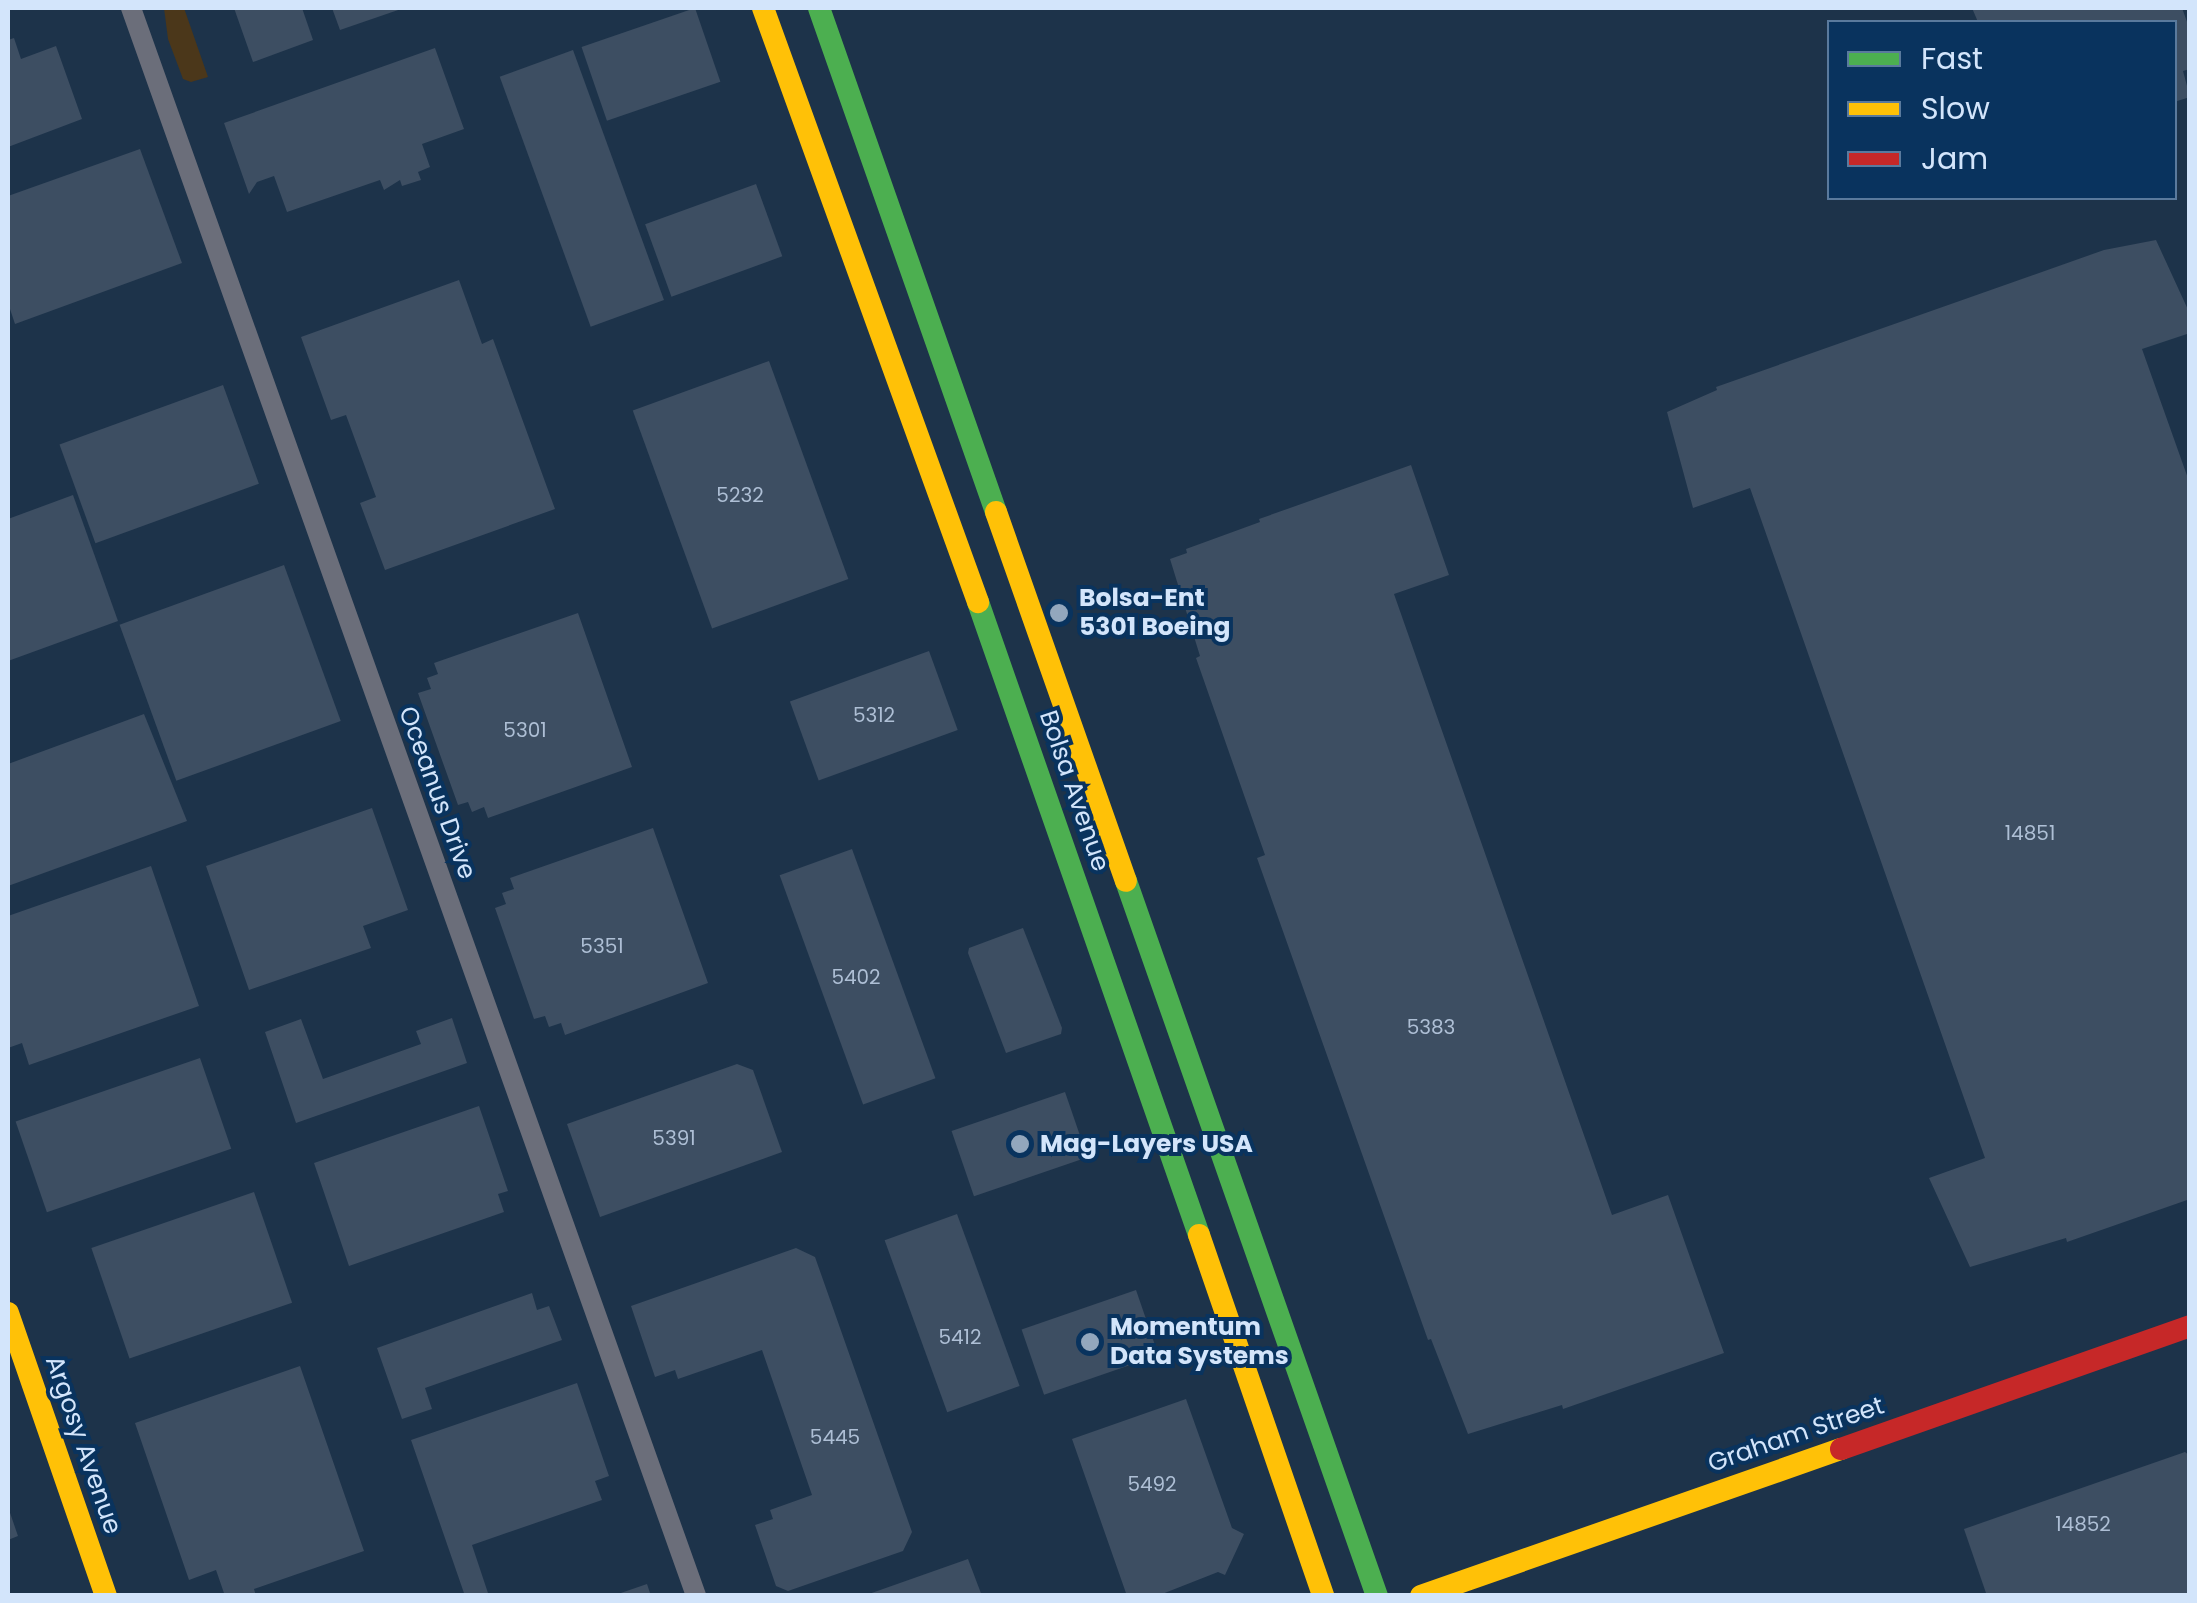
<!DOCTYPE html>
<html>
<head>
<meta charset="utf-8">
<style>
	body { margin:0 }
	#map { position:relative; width:2197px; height:1603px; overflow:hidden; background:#1d334a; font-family:Poppins,sans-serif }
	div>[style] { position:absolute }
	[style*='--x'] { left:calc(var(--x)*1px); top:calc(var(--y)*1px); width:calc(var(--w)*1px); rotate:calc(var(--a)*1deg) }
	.green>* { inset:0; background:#4b371a }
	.building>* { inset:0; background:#3d4e62; transform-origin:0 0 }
	.street>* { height:20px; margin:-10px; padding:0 10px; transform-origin:10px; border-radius:10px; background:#6b6e7a }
	.fast>* { height:22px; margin:-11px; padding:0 11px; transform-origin:11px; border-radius:11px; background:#4caf50 }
	.slow>* { height:22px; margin:-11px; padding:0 11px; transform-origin:11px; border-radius:11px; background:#ffc107 }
	.jam>* { height:22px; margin:-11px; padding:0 11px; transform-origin:11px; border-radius:11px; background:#c62828 }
	.dots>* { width:28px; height:28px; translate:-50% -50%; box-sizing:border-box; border:5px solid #09335e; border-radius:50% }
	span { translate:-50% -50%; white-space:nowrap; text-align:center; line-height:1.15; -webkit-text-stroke:8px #09335e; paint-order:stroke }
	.number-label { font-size:20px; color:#aebfd5 }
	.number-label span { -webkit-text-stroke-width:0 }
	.poi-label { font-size:25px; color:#d3e5fb; font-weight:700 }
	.left { translate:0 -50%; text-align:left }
	.street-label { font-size:25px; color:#d3e5fb }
	.frame { position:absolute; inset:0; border:10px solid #d3e5fb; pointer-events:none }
	.legend { position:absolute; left:1827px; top:20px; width:350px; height:180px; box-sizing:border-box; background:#09335e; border:2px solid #5a7a9d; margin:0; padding:12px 18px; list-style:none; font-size:30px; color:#d3e5fb }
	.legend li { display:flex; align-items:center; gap:20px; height:50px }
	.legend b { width:50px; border:2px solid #5a7a9d }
</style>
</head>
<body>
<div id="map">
	<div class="green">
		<i style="clip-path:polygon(164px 8px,184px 8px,208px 77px,191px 82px,183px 79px,168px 39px)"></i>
	</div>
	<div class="building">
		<i style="clip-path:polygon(234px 8px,302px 8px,313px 40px,253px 62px)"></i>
		<i style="clip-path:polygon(332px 8px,404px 8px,340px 30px)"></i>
		<i style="left:695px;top:8px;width:78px;height:120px;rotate:71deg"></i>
		<i style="clip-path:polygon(1972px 8px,2182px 8px,2190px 30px,2190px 69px,2183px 71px,2190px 97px,2174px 102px,2174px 22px,1978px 22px)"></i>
		<i style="clip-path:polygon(14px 38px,21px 59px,56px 46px,82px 119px,8px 147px,8px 40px)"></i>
		<i style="clip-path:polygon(435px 48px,464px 129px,422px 144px,430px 167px,418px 172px,421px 180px,402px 186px,400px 180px,384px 190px,380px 180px,287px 212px,274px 176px,257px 182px,249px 194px,224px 123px)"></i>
		<i style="left:573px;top:50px;width:266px;height:78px;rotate:70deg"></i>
		<i style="clip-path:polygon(140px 149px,182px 263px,15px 324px,8px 303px,8px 196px)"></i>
		<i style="left:756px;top:184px;width:77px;height:118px;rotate:70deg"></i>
		<i style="clip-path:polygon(2156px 240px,2190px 314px,2190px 333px,2142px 349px,2190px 484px,2190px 1199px,2067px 1242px,2066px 1238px,1970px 1267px,1929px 1178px,1985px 1158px,1750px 488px,1693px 508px,1667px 412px,1717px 390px,1716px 387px,2104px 250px)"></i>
		<i style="clip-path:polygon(459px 280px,482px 344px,493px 339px,555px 509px,385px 570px,360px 503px,376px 497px,346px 415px,331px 420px,301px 337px)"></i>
		<i style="left:769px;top:361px;width:232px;height:145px;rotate:70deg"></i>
		<i style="left:223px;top:385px;width:105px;height:174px;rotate:70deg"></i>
		<i style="clip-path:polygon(1411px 465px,1449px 575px,1394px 594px,1612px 1215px,1668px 1195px,1724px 1353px,1563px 1409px,1562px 1405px,1468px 1434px,1431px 1339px,1428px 1340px,1257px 858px,1265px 855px,1196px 658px,1200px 656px,1170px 559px,1187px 553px,1186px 549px,1260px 522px,1259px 519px)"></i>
		<i style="clip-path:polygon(73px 495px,118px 621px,8px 661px,8px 519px)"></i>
		<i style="left:284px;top:565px;width:166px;height:175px;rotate:70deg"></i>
		<i style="clip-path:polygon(578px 613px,632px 767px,488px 818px,484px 807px,472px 812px,468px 802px,458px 805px,418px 693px,431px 689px,427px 678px,438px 674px,434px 663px)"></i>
		<i style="left:929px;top:651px;width:84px;height:148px;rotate:70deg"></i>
		<i style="clip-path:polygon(144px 714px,187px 821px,8px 886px,8px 764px)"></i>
		<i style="clip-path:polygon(372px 808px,408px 910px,363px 926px,371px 948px,249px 990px,206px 866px)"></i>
		<i style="clip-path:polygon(653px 828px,708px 983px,565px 1035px,561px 1023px,549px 1027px,545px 1016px,534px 1019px,495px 908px,506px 904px,502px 893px,514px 889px,510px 878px)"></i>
		<i style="left:852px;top:849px;width:244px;height:77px;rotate:70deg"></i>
		<i style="clip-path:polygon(151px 866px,199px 1006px,29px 1065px,22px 1043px,8px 1048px,8px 916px)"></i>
		<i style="clip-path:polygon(1023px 928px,1062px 1028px,1061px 1034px,1006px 1053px,968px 953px,969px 948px)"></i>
		<i style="clip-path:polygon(452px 1018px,467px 1063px,296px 1123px,265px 1032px,301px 1019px,323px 1079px,421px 1044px,416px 1031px)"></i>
		<i style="left:200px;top:1058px;width:96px;height:195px;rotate:71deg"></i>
		<i style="clip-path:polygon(737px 1064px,753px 1070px,782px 1152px,600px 1217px,567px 1124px)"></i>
		<i style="left:1065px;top:1092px;width:69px;height:120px;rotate:71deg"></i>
		<i style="clip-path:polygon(479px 1106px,508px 1191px,498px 1194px,504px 1212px,349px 1266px,314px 1163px)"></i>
		<i style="left:254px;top:1192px;width:117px;height:172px;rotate:71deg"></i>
		<i style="left:957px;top:1214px;width:183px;height:77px;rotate:70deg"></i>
		<i style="clip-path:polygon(796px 1248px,815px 1257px,912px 1532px,903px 1551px,788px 1591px,776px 1586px,755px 1525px,773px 1519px,770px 1510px,812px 1495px,762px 1350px,678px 1379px,675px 1370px,655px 1377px,631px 1306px)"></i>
		<i style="left:1136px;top:1290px;width:69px;height:121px;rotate:71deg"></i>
		<i style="clip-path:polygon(532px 1293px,537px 1310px,549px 1306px,562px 1340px,425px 1388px,432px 1409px,402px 1419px,377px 1348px)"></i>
		<i style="clip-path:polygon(300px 1366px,364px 1551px,254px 1589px,256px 1596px,225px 1596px,216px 1570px,189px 1580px,135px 1423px)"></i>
		<i style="clip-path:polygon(577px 1383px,609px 1476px,595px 1481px,602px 1500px,472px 1545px,488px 1593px,465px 1596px,411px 1440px)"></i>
		<i style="clip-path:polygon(1186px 1399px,1232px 1528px,1244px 1534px,1225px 1575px,1218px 1572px,1157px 1596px,1127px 1596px,1072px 1439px)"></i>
		<i style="clip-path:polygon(2185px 1452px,2190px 1456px,2190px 1596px,1987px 1596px,1964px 1529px)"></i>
		<i style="clip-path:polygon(8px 1507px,18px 1536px,8px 1540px)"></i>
		<i style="clip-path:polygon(968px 1559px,982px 1596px,866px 1596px,866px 1595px)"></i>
		<i style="clip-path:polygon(647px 1584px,651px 1596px,615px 1596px,615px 1595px)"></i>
	</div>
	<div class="street">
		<i style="--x:131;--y:8;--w:1686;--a:70.41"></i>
	</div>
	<div class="fast">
		<i style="--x:819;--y:8;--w:534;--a:70.65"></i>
		<i style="--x:978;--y:602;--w:670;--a:70.75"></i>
		<i style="--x:1126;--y:881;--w:758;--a:70.66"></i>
	</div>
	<div class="slow">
		<i style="--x:763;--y:8;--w:632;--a:70.1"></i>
		<i style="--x:996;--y:512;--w:391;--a:70.6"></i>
		<i style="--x:1199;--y:1235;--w:382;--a:71"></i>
		<i style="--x:8;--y:1313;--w:299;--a:70.9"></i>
		<i style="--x:1421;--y:1596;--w:445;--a:-19.3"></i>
	</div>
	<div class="jam">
		<i style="--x:1841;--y:1449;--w:370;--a:-19.4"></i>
	</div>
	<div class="dots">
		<i style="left:1059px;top:613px;background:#93a7bd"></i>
		<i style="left:1020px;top:1144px;background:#93a7bd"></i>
		<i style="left:1090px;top:1342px;background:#93a7bd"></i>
	</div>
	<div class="number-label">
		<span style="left:740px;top:495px">5232</span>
		<span style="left:874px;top:715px">5312</span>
		<span style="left:525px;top:730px">5301</span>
		<span style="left:2030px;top:833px">14851</span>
		<span style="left:602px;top:946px">5351</span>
		<span style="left:856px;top:977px">5402</span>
		<span style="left:1431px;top:1027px">5383</span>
		<span style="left:674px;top:1138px">5391</span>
		<span style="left:960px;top:1337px">5412</span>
		<span style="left:835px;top:1437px">5445</span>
		<span style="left:1152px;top:1484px">5492</span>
		<span style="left:2083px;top:1524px">14852</span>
	</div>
	<div class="poi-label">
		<span class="left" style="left:1079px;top:613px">Bolsa-Ent<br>5301 Boeing</span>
		<span class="left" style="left:1040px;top:1144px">Mag-Layers USA</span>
		<span class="left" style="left:1110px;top:1342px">Momentum<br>Data Systems</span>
	</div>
	<div class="street-label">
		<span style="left:1074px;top:791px;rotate:71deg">Bolsa Avenue</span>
		<span style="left:437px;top:793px;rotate:70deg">Oceanus Drive</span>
		<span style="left:1796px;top:1435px;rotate:-19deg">Graham Street</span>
		<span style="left:83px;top:1445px;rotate:71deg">Argosy Avenue</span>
	</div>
	<div class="frame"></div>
	<ul class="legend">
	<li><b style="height:12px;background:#4caf50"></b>Fast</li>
	<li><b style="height:12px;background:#ffc107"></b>Slow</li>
	<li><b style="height:12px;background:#c62828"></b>Jam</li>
	</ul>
</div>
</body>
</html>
